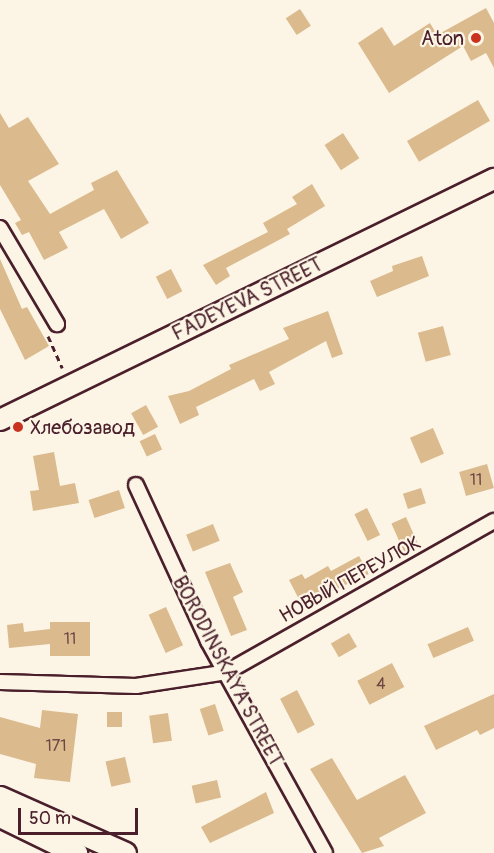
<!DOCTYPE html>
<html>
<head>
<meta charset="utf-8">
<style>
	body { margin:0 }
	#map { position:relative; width:494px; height:853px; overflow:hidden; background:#fcf5e5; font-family:Pangolin,sans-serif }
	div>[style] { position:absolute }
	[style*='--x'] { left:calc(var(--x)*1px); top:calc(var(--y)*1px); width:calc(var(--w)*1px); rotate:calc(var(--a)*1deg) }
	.building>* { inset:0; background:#dbba8e; transform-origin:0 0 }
	.path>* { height:3px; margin-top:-1.5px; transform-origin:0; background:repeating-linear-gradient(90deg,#4a1f2b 0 6px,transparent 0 10.5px) }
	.roads { filter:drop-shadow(2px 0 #4a1f2b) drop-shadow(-2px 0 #4a1f2b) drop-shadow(0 2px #4a1f2b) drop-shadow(0 -2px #4a1f2b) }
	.street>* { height:14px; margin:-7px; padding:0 7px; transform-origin:7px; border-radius:7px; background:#fcf5e5 }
	.secondary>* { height:20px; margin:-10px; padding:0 10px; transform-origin:10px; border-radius:10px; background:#fcf5e5 }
	.primary>* { height:21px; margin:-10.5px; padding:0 10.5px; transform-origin:10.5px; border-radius:10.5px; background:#fcf5e5 }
	.dots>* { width:16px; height:16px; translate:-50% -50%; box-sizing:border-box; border:3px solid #fcf5e5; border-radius:50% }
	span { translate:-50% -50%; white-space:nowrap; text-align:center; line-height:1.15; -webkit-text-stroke:4.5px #fcf5e5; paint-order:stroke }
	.number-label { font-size:16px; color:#6e4644 }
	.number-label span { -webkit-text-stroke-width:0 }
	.poi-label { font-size:20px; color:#4a1f2b }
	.right { translate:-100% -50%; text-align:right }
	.left { translate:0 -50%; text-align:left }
	.street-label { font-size:20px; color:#4a1f2b }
	.scale { position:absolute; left:18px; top:808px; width:120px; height:27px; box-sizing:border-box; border:3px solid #4a1f2b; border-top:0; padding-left:8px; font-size:18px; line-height:21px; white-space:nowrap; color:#4a1f2b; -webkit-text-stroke:4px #fcf5e5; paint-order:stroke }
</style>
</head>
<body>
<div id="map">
	<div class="building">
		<i style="clip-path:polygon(486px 8px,494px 23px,494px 68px,486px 53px,471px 61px,463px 46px,389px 93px,358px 43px,382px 27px,394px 46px,430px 23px,437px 35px)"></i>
		<i style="left:300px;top:9px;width:20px;height:17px;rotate:57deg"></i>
		<i style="left:478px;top:100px;width:24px;height:82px;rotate:60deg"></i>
		<i style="clip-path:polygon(0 113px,9px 128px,28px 117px,59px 164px,28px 181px,50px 214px,94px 190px,91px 183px,117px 170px,149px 223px,121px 239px,104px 209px,59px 232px,68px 248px,44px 260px,29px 232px,22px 235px,15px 223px,21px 220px,0 185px)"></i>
		<i style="left:343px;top:133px;width:30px;height:22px;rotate:57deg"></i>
		<i style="clip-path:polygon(312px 184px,325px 206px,287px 229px,290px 234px,226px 268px,230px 276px,216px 285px,203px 265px,268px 232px,263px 223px,297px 204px,292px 197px)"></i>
		<i style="clip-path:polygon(422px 256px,429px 276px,377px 297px,370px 281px,393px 271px,392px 266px)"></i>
		<i style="clip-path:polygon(0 259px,22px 309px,27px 307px,49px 346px,25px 360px,0 309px)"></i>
		<i style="left:171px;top:269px;width:25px;height:17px;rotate:63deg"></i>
		<i style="clip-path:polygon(328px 311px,343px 354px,332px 358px,326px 341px,269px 372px,275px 384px,260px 391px,254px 379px,196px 407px,199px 415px,180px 424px,168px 396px,189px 391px,231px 369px,229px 365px,289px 339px,283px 328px)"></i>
		<i style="left:443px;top:326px;width:30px;height:26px;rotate:75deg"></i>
		<i style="left:146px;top:405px;width:25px;height:17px;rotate:61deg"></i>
		<i style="left:433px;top:428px;width:28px;height:25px;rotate:67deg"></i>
		<i style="left:155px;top:434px;width:17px;height:17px;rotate:65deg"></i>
		<i style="clip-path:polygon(54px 452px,60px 486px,75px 483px,79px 503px,33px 511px,30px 491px,39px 490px,33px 456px)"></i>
		<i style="left:487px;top:464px;width:25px;height:29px;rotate:74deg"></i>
		<i style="left:421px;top:488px;width:16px;height:19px;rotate:72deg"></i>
		<i style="left:119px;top:490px;width:19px;height:32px;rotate:72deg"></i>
		<i style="left:367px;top:508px;width:30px;height:14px;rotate:64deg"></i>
		<i style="left:406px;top:517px;width:32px;height:16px;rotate:66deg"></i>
		<i style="left:213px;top:524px;width:18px;height:29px;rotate:68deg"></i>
		<i style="clip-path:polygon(359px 556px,369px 574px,302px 605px,289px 580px,302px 574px,305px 579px,328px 566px,331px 571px)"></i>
		<i style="clip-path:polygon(230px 563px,243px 592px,233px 597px,247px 630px,231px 636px,205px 572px)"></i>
		<i style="left:166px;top:607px;width:42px;height:19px;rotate:66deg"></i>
		<i style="clip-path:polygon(50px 622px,90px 622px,90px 656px,50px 656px,50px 644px,9px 648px,7px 625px,23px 623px,24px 632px,50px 629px)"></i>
		<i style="left:468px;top:627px;width:15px;height:44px;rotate:67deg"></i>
		<i style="left:349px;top:633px;width:16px;height:21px;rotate:60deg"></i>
		<i style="left:392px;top:663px;width:27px;height:39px;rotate:63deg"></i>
		<i style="left:297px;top:690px;width:39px;height:19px;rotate:63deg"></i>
		<i style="clip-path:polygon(494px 694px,494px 728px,480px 735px,477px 730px,436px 750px,424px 726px)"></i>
		<i style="left:215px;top:704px;width:28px;height:16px;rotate:72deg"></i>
		<i style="clip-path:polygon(42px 710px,78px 714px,70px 782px,34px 778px,36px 764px,0 754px,0 717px,40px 728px)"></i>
		<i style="left:107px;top:712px;width:15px;height:15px"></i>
		<i style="left:168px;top:713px;width:28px;height:19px;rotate:82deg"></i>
		<i style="left:125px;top:757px;width:26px;height:20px;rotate:77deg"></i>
		<i style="clip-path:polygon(332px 758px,357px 800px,405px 775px,426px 813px,379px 838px,384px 846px,362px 853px,310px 769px)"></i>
		<i style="left:217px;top:780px;width:18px;height:26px;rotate:77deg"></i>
		<i style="clip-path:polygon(266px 792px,274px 813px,210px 843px,201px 827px)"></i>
	</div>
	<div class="path">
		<i style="--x:48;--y:336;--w:35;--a:66"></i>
	</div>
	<div class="roads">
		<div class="street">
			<i style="--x:0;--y:228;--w:112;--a:59.3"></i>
			<i style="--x:136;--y:485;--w:172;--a:65.2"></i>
			<i style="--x:208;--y:641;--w:242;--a:61.1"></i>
			<i style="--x:0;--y:682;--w:136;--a:1.7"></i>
			<i style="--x:136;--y:686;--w:92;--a:-8.7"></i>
			<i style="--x:227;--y:672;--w:307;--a:-29.5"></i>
		</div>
		<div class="secondary">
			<i style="--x:0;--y:420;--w:550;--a:-26.01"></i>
		</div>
		<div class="primary">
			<i style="--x:0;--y:797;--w:137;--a:24.1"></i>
			<i style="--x:0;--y:816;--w:85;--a:26"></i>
		</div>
	</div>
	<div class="dots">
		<i style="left:476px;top:38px;background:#c8321e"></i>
		<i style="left:18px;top:427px;background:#c8321e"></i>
	</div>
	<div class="number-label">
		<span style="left:476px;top:480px">11</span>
		<span style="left:70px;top:639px">11</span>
		<span style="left:381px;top:684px">4</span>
		<span style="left:56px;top:746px">171</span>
	</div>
	<div class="poi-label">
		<span class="right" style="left:464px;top:38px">Aton</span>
		<span class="left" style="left:30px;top:427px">Хлебозавод</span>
	</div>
	<div class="street-label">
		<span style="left:247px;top:299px;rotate:-26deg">FADEYEVA STREET</span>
		<span style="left:350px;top:579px;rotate:-29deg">НОВЫЙ ПЕРЕУЛОК</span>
		<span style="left:228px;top:671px;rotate:62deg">BORODINSKAYA STREET</span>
	</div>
	<div class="scale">50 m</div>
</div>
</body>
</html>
